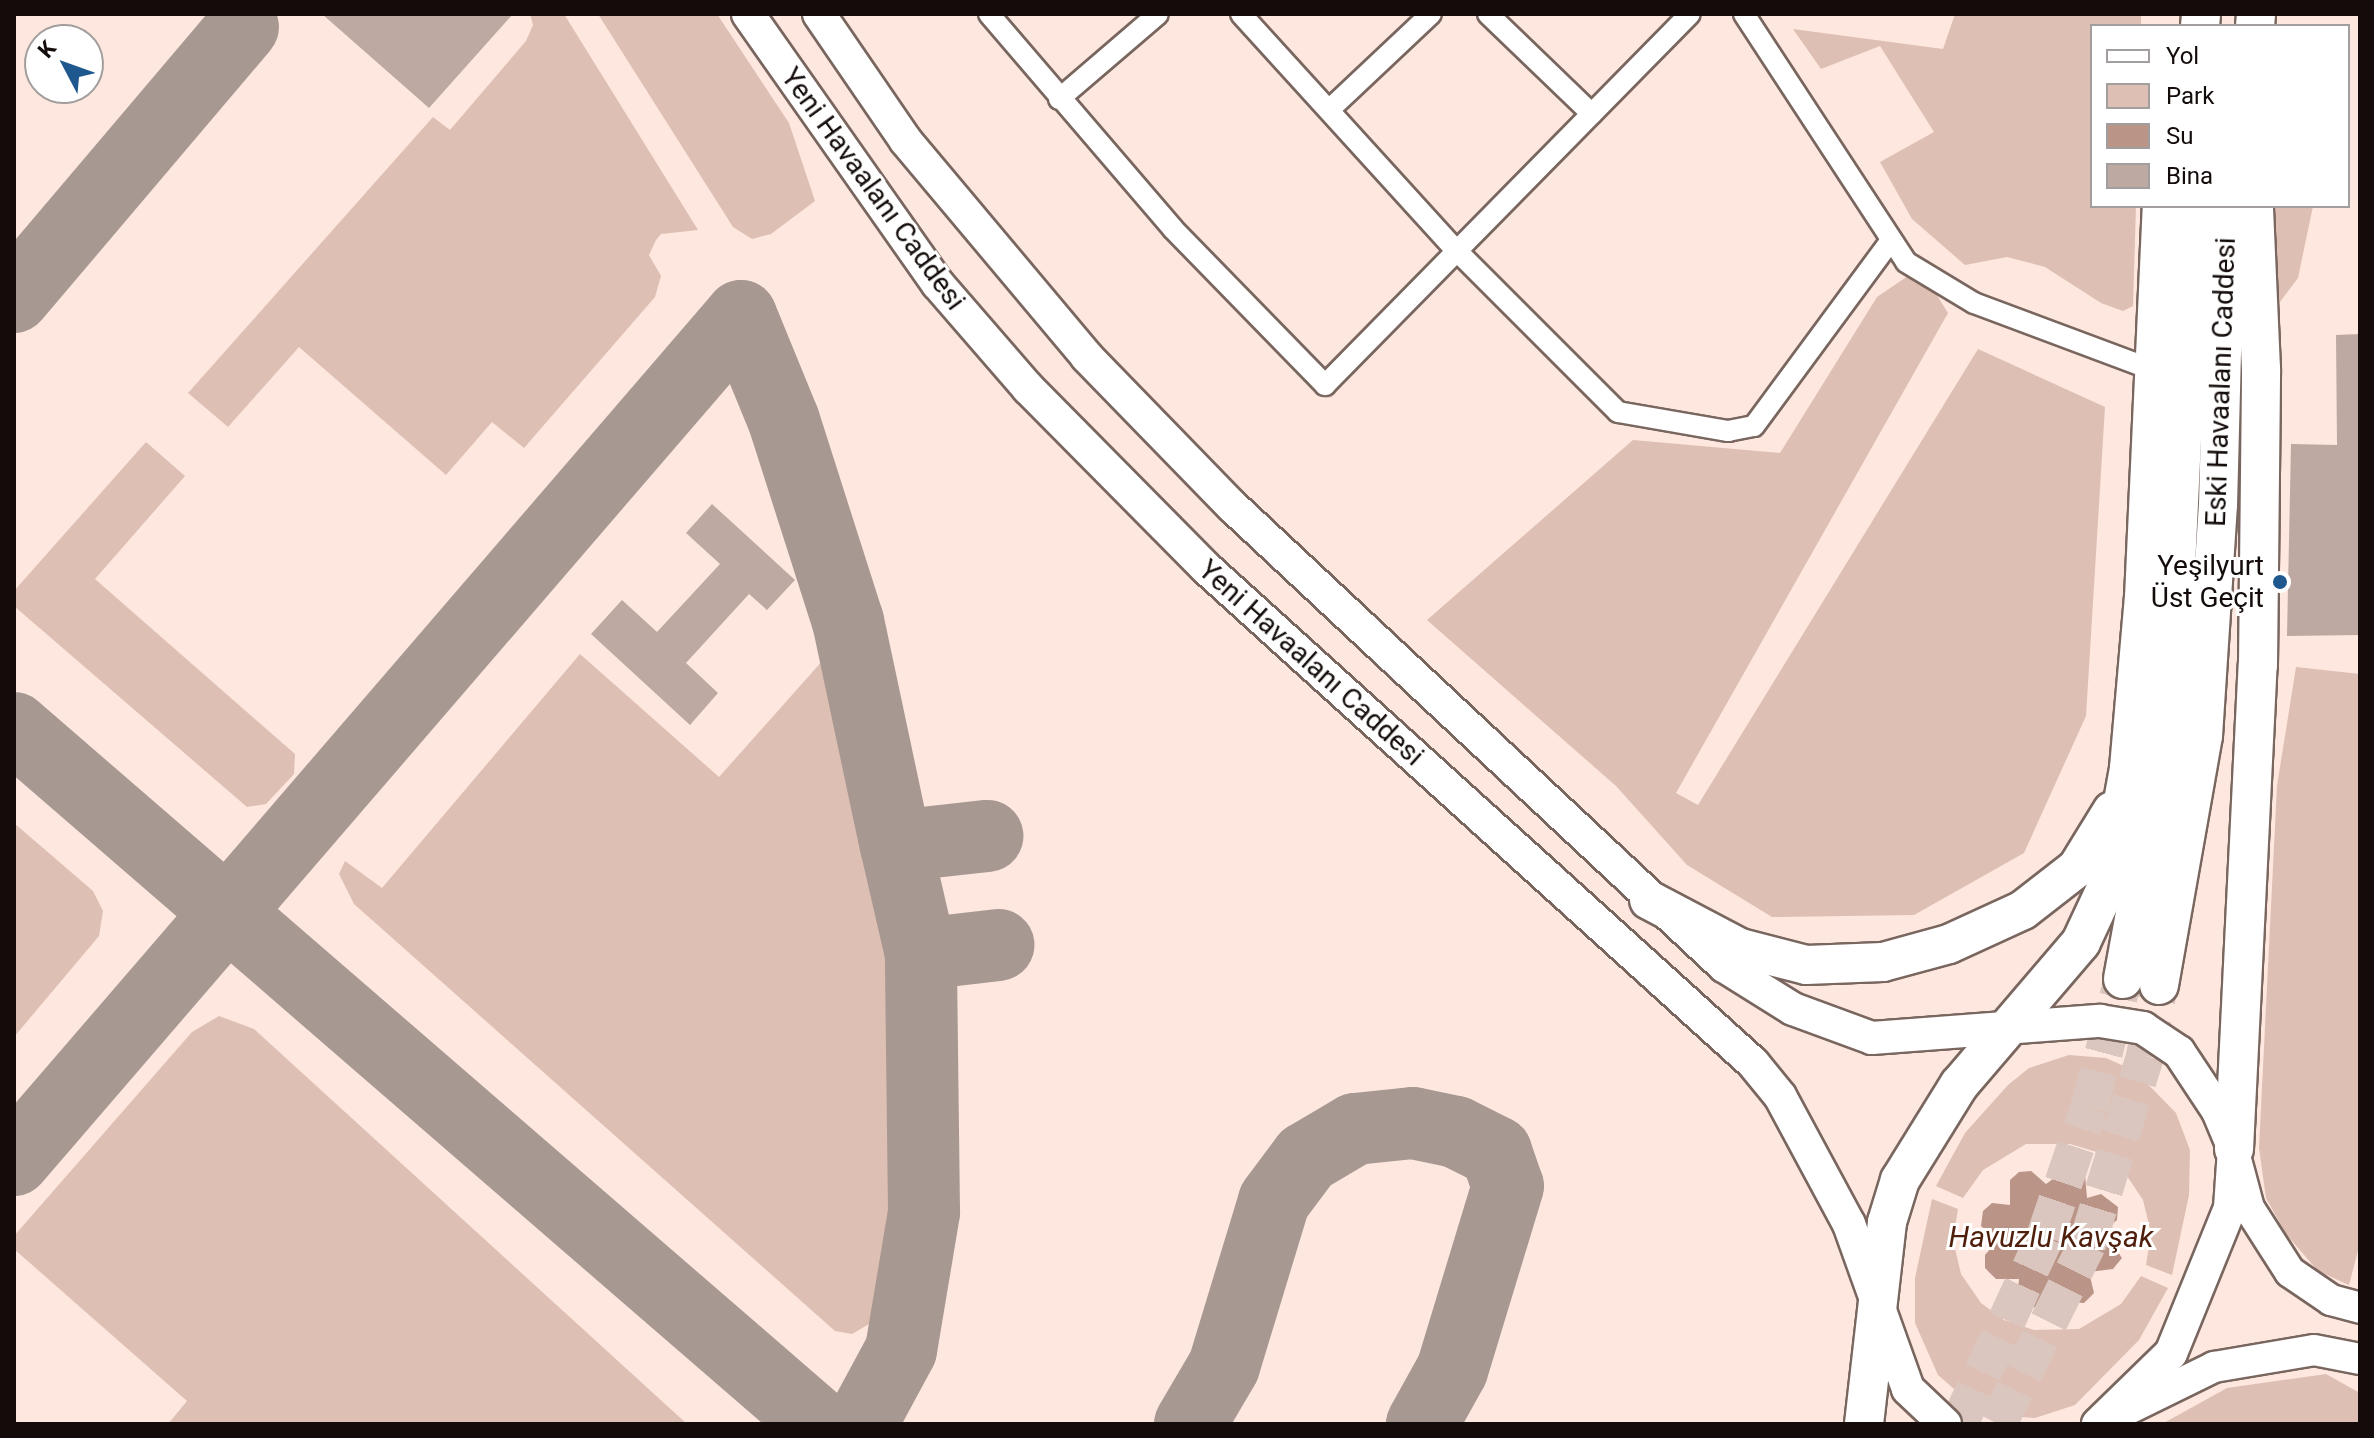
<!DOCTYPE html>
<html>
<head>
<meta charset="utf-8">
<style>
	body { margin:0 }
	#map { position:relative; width:2374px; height:1438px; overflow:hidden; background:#fde7df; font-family:Roboto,sans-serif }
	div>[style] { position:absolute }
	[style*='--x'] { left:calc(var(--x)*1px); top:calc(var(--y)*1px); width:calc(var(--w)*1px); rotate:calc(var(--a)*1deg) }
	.green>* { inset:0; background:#debfb3 }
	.water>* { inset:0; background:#ba9587 }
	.taxiway>* { height:72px; margin:-36px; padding:0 36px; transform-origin:36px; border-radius:36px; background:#a89892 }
	.building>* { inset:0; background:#bea9a2 }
	.highway-tunnel>* { height:38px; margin-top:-19px; transform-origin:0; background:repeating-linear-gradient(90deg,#dac6bf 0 38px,transparent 0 57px) }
	.roads { filter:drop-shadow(2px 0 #79665f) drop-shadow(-2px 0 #79665f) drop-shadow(0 2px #79665f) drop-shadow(0 -2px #79665f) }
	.street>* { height:20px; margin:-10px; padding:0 10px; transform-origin:10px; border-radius:10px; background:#fff }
	.secondary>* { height:30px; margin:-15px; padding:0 15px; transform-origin:15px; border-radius:15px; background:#fff }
	.primary>* { height:32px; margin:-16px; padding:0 16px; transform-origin:16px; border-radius:16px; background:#fff }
	.highway>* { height:38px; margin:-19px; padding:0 19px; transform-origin:19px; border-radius:19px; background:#fff }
	.dots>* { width:22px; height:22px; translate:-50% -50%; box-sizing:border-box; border:4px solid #fff; border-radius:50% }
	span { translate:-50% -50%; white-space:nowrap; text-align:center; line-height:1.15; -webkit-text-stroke:6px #fff; paint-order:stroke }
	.street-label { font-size:28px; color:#130c0a }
	.poi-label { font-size:28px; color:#130c0a }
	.right { translate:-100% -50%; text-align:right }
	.water-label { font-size:30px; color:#4f1f0b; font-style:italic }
	.frame { position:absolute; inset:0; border:16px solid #130c0a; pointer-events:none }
	.legend { position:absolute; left:2090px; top:24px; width:260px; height:184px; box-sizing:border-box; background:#fff; border:2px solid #a19e9d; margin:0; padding:10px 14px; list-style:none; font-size:24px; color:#130c0a }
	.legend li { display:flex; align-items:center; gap:16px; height:40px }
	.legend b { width:40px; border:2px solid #a19e9d }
	.north { position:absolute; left:24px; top:24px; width:80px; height:80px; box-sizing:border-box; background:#fff; border:2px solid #a19e9d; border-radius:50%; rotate:311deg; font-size:22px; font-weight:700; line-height:32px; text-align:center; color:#130c0a }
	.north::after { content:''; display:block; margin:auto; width:28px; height:36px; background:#1f588f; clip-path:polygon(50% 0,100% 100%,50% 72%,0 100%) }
</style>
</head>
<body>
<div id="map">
	<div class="green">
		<i style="clip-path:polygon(530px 14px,564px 14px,698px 230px,661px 234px,656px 240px,649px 255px,661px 276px,655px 297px,524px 448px,492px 422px,446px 475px,299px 347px,228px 427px,188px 393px,433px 117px,450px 130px,526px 41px,533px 25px)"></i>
		<i style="clip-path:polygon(598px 14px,717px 14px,789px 123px,815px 201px,771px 234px,752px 239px,733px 227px)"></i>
		<i style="clip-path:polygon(1955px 14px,2141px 14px,2141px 26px,2092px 26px,2092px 206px,2136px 206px,2133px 306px,2123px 311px,2101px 303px,2045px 267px,2007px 257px,1965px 265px,1912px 219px,1880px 162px,1934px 132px,1880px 46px,1821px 69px,1793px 29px,1943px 49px)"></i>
		<i style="clip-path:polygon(2263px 206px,2313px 206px,2298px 278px,2274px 310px)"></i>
		<i style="clip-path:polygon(1908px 276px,1931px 286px,1948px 313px,1676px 793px,1698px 805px,1978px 349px,2105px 407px,2086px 716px,2024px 853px,1914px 915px,1772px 917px,1687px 865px,1616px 786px,1427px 620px,1633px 440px,1780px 453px,1877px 297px)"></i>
		<i style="clip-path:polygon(146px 442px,185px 476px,95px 579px,295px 754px,294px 774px,266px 804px,247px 807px,14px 606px,14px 591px)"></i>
		<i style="clip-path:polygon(840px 641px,889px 912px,903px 1109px,899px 1273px,881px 1317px,852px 1334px,835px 1331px,354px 904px,339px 874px,345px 861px,382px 888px,580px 654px,719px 777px)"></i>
		<i style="clip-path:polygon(2296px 667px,2360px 674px,2360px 1243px,2349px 1285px,2318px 1271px,2286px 1234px,2266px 1198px,2259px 1148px,2277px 786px)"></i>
		<i style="clip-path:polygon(14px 823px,93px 891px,103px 911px,99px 936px,14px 1037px)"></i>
		<i style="clip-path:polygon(219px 1016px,254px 1029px,687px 1424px,168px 1424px,187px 1401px,14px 1249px,14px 1236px,192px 1032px)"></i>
		<i style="clip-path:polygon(2069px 1055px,2106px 1058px,2135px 1071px,2176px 1113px,2190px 1150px,2189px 1195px,2172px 1275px,2146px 1265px,2151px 1233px,2143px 1200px,2123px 1170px,2100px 1153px,2070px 1144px,2026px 1144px,1983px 1170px,1963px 1198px,1936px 1186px,1965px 1133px,2008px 1085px,2029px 1068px)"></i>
		<i style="clip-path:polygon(1932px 1199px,1958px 1209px,1953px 1240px,1961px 1274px,1981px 1303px,2004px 1320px,2034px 1330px,2079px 1329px,2121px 1304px,2141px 1276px,2168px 1288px,2139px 1340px,2075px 1405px,2035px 1418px,1998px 1415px,1969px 1402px,1938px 1375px,1915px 1323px,1915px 1278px)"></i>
		<i style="clip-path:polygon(2326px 1374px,2360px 1393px,2360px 1424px,2162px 1424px,2227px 1388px)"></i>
	</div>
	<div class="water">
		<i style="clip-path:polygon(2071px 1166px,2085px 1175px,2087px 1198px,2101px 1194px,2118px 1207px,2117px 1220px,2104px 1231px,2122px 1258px,2113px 1269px,2089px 1272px,2094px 1293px,2084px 1303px,2067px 1302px,2054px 1290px,2046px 1305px,2031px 1308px,2017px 1299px,2019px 1279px,1996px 1279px,1985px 1268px,1985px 1255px,1998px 1240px,1981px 1226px,1983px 1211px,1992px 1203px,2010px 1205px,2010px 1180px,2019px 1172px,2031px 1171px,2046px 1184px)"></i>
	</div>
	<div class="taxiway">
		<i style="--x:14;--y:297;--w:354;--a:-49.7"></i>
		<i style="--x:14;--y:728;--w:1063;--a:40.88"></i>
		<i style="--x:896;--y:846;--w:111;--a:77"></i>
		<i style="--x:921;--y:954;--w:78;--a:-6.7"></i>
		<i style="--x:14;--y:1160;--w:1114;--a:-49.26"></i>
		<i style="--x:741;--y:316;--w:113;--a:67.7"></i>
		<i style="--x:784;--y:421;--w:210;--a:72.3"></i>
		<i style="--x:848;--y:621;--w:230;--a:78"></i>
		<i style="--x:896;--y:846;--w:92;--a:-6.3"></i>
		<i style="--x:861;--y:1424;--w:84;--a:-61.6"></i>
		<i style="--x:901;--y:1350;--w:140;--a:-80.5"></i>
		<i style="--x:924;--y:1212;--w:258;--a:-90.7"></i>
		<i style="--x:1190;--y:1424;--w:67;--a:-59.6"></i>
		<i style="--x:1224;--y:1366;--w:172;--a:-73.1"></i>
		<i style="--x:1274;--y:1201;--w:54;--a:-53.3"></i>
		<i style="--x:1306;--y:1158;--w:57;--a:-30.6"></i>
		<i style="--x:1355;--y:1129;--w:58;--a:-5.9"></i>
		<i style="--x:1413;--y:1123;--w:44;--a:11.8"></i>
		<i style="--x:1456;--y:1132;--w:45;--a:26.6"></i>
		<i style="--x:1496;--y:1152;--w:36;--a:71"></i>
		<i style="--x:1508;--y:1186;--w:192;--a:106.9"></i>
		<i style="--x:1452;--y:1370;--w:62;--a:119.1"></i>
	</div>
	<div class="building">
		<i style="clip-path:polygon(322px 14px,513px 14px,429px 108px)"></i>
		<i style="clip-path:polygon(2360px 334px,2360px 635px,2287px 636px,2291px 444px,2337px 445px,2336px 335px)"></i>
		<i style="clip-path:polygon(712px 504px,795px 580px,767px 610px,749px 594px,686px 663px,718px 693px,690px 725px,591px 634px,622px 600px,657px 632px,720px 564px,686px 533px)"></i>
	</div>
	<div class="highway-tunnel">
		<i style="--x:1959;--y:1424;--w:206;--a:-65.3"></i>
		<i style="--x:2045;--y:1237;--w:136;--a:-71.2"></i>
		<i style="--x:2089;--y:1108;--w:133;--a:-75.2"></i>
		<i style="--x:1998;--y:1424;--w:200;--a:-63.6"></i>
		<i style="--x:2087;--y:1245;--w:198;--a:-72.9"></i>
		<i style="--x:2145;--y:1056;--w:72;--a:-78.8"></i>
	</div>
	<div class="roads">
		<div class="street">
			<i style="--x:989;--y:14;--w:283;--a:49.4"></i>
			<i style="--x:1173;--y:229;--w:218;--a:45.7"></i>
			<i style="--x:1325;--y:385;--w:520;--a:-45.47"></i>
			<i style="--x:1241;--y:14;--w:321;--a:47.7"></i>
			<i style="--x:1457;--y:251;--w:228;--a:45"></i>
			<i style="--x:1618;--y:412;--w:112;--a:9.8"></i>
			<i style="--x:1728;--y:431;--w:26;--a:-11"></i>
			<i style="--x:1754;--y:426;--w:231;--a:-53.6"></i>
			<i style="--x:1488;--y:14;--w:144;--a:43.9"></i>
			<i style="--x:1744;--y:14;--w:296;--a:56.8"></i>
			<i style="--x:1906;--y:262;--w:79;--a:31.1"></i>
			<i style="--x:1974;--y:303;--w:191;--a:20.5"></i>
			<i style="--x:1059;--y:99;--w:130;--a:-40.6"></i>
			<i style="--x:1329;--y:110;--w:140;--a:-43.3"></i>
		</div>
		<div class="secondary">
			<i style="--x:2237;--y:1163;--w:47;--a:75.1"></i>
			<i style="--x:2249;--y:1208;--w:76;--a:57.4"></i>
			<i style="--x:2290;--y:1272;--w:50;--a:34.3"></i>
			<i style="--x:2331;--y:1300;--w:30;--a:15"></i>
			<i style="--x:2112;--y:1417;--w:114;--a:-26.1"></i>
			<i style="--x:2214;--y:1367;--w:101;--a:-9.6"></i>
			<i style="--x:2314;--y:1350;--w:47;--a:11.1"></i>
		</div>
		<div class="primary">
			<i style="--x:748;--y:14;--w:330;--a:54.9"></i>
			<i style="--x:938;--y:284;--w:138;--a:49.1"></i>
			<i style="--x:1028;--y:388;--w:252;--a:45.3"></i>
			<i style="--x:1205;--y:567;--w:739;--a:42.15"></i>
			<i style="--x:1753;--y:1063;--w:43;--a:50.7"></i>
			<i style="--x:1780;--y:1096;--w:145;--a:61.7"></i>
			<i style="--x:1849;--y:1224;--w:175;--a:70.3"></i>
			<i style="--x:1908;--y:1389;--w:51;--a:43.4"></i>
			<i style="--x:819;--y:14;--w:154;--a:55.6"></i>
			<i style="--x:906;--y:141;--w:282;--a:50"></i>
			<i style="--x:1087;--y:357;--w:208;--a:45.8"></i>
			<i style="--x:1232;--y:506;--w:674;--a:43.07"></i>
			<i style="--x:1724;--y:966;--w:81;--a:31.9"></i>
			<i style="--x:1793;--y:1009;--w:84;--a:20.2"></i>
			<i style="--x:1872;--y:1038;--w:229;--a:-4.3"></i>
			<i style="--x:2100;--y:1021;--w:44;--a:9.2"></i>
			<i style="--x:2143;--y:1028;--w:43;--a:33.7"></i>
			<i style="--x:2179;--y:1052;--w:71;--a:56.5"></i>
			<i style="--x:2218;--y:1111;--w:41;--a:67.2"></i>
			<i style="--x:2234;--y:1149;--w:59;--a:93.9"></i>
			<i style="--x:2230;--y:1208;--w:157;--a:112.1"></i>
			<i style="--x:2171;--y:1353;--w:102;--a:135.8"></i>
		</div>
		<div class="highway">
			<i style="--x:2200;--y:26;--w:12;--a:-85"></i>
			<i style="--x:2255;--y:26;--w:12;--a:-85"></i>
			<i style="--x:1649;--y:900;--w:103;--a:27.8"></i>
			<i style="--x:1740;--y:948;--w:68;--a:14.4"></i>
			<i style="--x:1806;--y:965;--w:77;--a:-2.2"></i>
			<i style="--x:1883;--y:962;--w:68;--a:-15.3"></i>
			<i style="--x:1949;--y:944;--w:81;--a:-24.7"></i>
			<i style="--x:2023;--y:910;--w:68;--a:-37.9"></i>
			<i style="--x:2077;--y:868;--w:67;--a:-58.4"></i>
			<i style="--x:2123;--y:979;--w:248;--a:-79.6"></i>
			<i style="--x:2168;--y:735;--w:530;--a:-87.29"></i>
			<i style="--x:2159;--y:985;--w:253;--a:-80"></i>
			<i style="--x:2203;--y:736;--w:231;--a:-86.3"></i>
			<i style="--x:2218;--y:505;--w:299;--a:-88.5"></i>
			<i style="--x:2234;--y:1149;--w:485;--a:-87.2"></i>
			<i style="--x:2258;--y:665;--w:296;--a:-89.4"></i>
			<i style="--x:2261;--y:369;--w:163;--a:-92.5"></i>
			<i style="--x:1864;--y:1424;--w:203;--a:-83.5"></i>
			<i style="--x:1887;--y:1222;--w:44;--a:-72.8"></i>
			<i style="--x:1900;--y:1180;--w:112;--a:-58.2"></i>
			<i style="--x:1959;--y:1085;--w:188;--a:-49.5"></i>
			<i style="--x:2081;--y:942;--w:64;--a:-65"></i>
			<i style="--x:2108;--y:884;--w:118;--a:-79.7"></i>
			<i style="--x:2129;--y:768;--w:171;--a:-85"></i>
			<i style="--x:2144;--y:598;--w:392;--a:-87.4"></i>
			<i style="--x:2104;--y:1424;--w:6;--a:-51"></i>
		</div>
	</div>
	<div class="dots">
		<i style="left:2280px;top:582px;background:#1f588f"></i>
	</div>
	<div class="street-label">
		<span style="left:873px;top:189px;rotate:54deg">Yeni Havaalanı Caddesi</span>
		<span style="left:2221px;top:382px;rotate:-88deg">Eski Havaalanı Caddesi</span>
		<span style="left:1311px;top:663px;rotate:42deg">Yeni Havaalanı Caddesi</span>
	</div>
	<div class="poi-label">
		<span class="right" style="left:2264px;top:582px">Yeşilyurt<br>Üst Geçit</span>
	</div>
	<div class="water-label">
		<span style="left:2051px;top:1237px">Havuzlu Kavşak</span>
	</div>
	<div class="frame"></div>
	<ul class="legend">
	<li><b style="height:10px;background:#fff"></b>Yol</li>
	<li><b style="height:22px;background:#debfb3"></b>Park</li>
	<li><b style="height:22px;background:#ba9587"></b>Su</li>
	<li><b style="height:22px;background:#bea9a2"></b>Bina</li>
	</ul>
	<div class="north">K</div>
</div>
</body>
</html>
